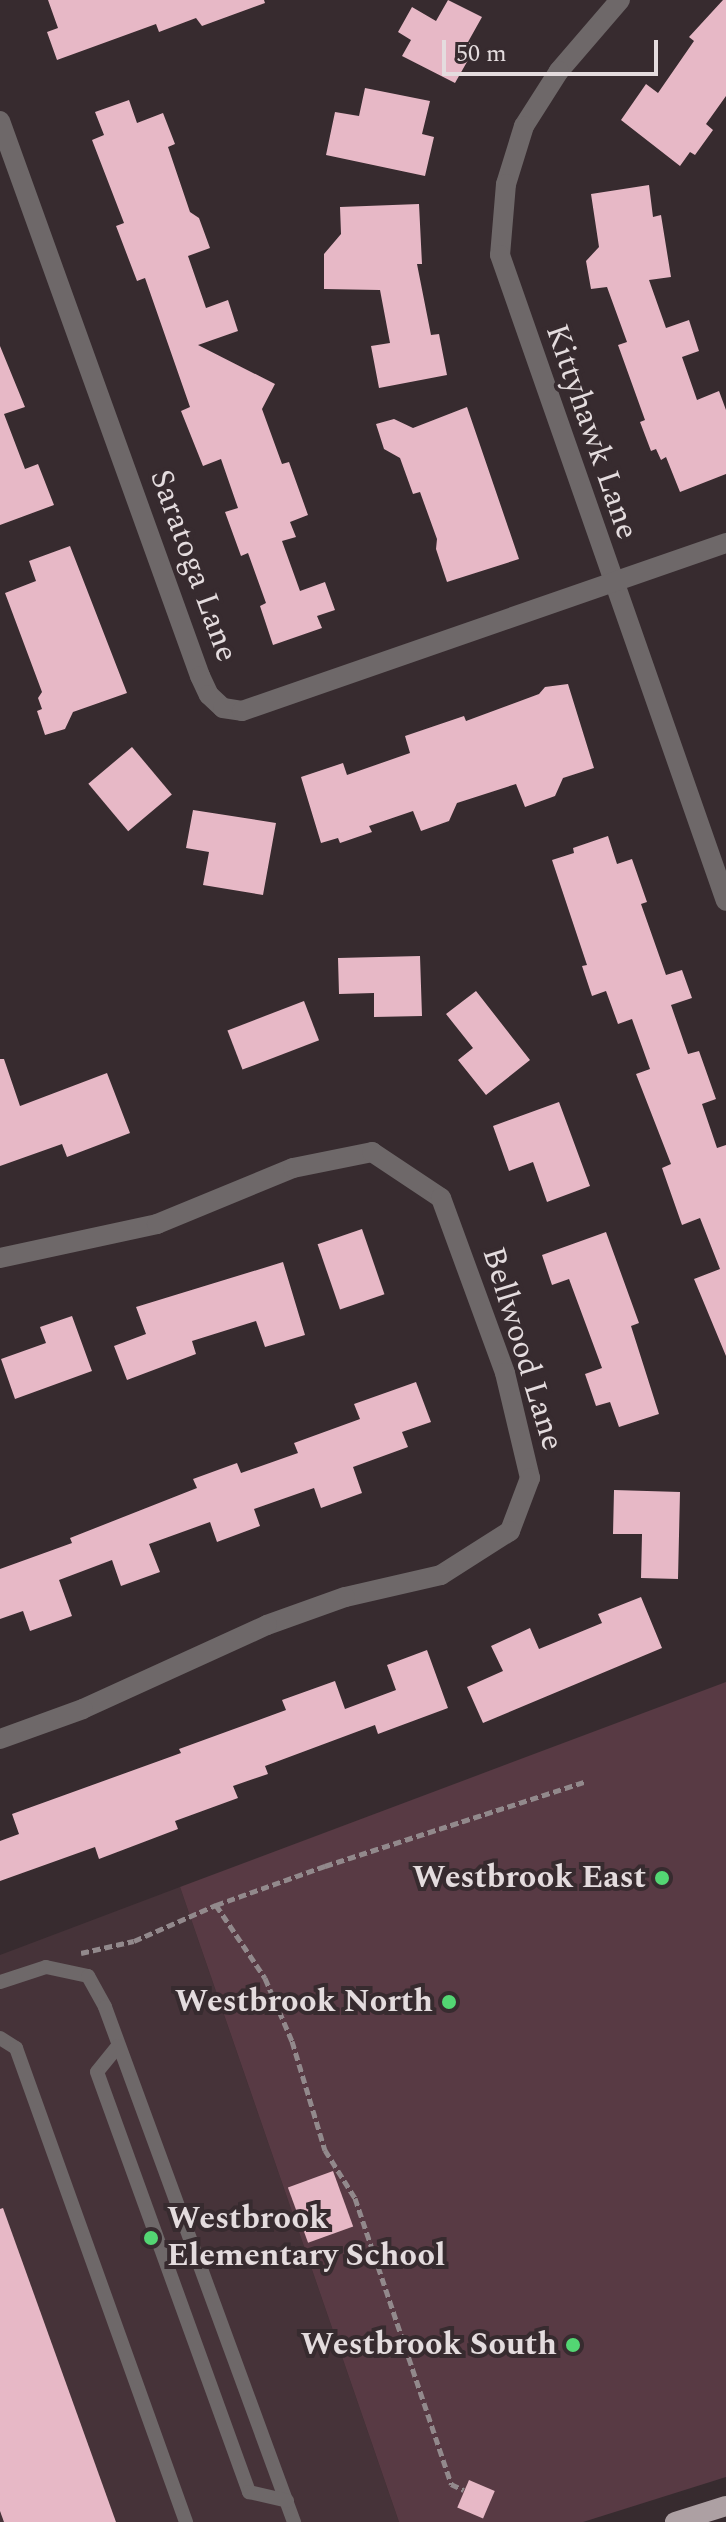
<!DOCTYPE html>
<html>
<head>
<meta charset="utf-8">
<style>
	body { margin:0 }
	#map { position:relative; width:726px; height:2522px; overflow:hidden; background:#372b2f; font-family:Spectral,serif }
	div>[style] { position:absolute }
	[style*='--x'] { left:calc(var(--x)*1px); top:calc(var(--y)*1px); width:calc(var(--w)*1px); rotate:calc(var(--a)*1deg) }
	.built>* { inset:0; background:#463339 }
	.green>* { inset:0; background:#583a44 }
	.building>* { inset:0; background:#e7b8c6; transform-origin:0 0 }
	.path>* { height:5px; margin-top:-2.5px; transform-origin:0; background:repeating-linear-gradient(90deg,#92898c 0 8px,transparent 0 12px) }
	.lane>* { height:14px; margin:-7px; padding:0 7px; transform-origin:7px; border-radius:7px; background:#6e6869 }
	.street>* { height:20px; margin:-10px; padding:0 10px; transform-origin:10px; border-radius:10px; background:#6e6869 }
	.primary>* { height:20px; margin:-10px; padding:0 10px; transform-origin:10px; border-radius:10px; background:#ada0a3 }
	.dots>* { width:22px; height:22px; translate:-50% -50%; box-sizing:border-box; border:4px solid #372b2f; border-radius:50% }
	span { translate:-50% -50%; white-space:nowrap; text-align:center; line-height:1.15; -webkit-text-stroke:8px #372b2f; paint-order:stroke }
	.street-label { font-size:32px; color:#e4dcde }
	.poi-label { font-size:32px; color:#e4dcde; font-weight:700 }
	.right { translate:-100% -50%; text-align:right }
	.left { translate:0 -50%; text-align:left }
	.scale { position:absolute; left:442px; top:40px; width:216px; height:36px; box-sizing:border-box; border:4px solid #e4dcde; border-top:0; padding-left:10px; font-size:24px; line-height:28px; white-space:nowrap; color:#e4dcde; -webkit-text-stroke:6px #372b2f; paint-order:stroke }
</style>
</head>
<body>
<div id="map">
	<div class="built">
		<i style="clip-path:polygon(180px 1887px,399px 2522px,0 2522px,0 1955px)"></i>
	</div>
	<div class="green">
		<i style="clip-path:polygon(726px 1682px,726px 2477px,583px 2522px,399px 2522px,180px 1887px)"></i>
	</div>
	<div class="building">
		<i style="clip-path:polygon(48px 0,264px 0,265px 3px,202px 26px,196px 18px,159px 32px,156px 24px,57px 60px,47px 32px,58px 28px)"></i>
		<i style="clip-path:polygon(448px 0,482px 17px,468px 42px,476px 46px,455px 83px,402px 56px,411px 40px,398px 32px,412px 7px,436px 21px)"></i>
		<i style="clip-path:polygon(723px 0,726px 0,726px 96px,706px 124px,713px 130px,695px 155px,690px 152px,680px 166px,621px 120px,646px 84px,658px 93px,694px 41px,689px 37px)"></i>
		<i style="clip-path:polygon(365px 88px,430px 101px,422px 134px,434px 137px,425px 176px,326px 155px,335px 112px,359px 116px)"></i>
		<i style="clip-path:polygon(129px 100px,137px 123px,163px 113px,175px 144px,168px 147px,190px 212px,199px 218px,210px 248px,188px 256px,206px 308px,228px 300px,238px 331px,198px 345px,275px 384px,262px 409px,282px 464px,289px 462px,308px 515px,290px 522px,296px 537px,282px 541px,300px 591px,325px 582px,335px 610px,317px 616px,322px 628px,273px 645px,260px 606px,266px 603px,248px 553px,241px 556px,225px 512px,238px 508px,221px 459px,203px 466px,181px 411px,190px 407px,145px 278px,137px 281px,116px 226px,124px 223px,92px 140px,104px 135px,95px 112px)"></i>
		<i style="clip-path:polygon(649px 185px,653px 217px,661px 215px,671px 277px,649px 280px,666px 328px,689px 320px,699px 351px,682px 357px,697px 400px,719px 391px,726px 410px,726px 474px,680px 492px,666px 457px,661px 460px,656px 449px,651px 451px,640px 422px,645px 420px,618px 345px,627px 342px,607px 287px,591px 289px,586px 261px,599px 247px,591px 194px)"></i>
		<i style="clip-path:polygon(419px 204px,422px 264px,417px 264px,431px 335px,439px 334px,447px 375px,379px 388px,371px 346px,390px 343px,380px 290px,324px 289px,324px 254px,341px 234px,340px 207px)"></i>
		<i style="clip-path:polygon(0 346px,25px 407px,4px 414px,25px 469px,38px 464px,54px 505px,0 525px)"></i>
		<i style="clip-path:polygon(467px 407px,519px 559px,447px 582px,436px 549px,437px 539px,420px 492px,413px 494px,400px 458px,384px 449px,376px 424px,394px 419px,413px 428px)"></i>
		<i style="clip-path:polygon(70px 546px,127px 693px,73px 712px,65px 729px,45px 735px,37px 711px,42px 709px,38px 698px,42px 692px,5px 593px,36px 581px,29px 561px)"></i>
		<i style="clip-path:polygon(568px 684px,594px 768px,563px 778px,555px 796px,525px 807px,516px 784px,457px 803px,449px 821px,421px 831px,413px 811px,369px 826px,372px 832px,340px 843px,338px 838px,321px 843px,301px 777px,343px 763px,347px 775px,410px 753px,405px 736px,464px 716px,466px 721px,539px 694px,545px 687px)"></i>
		<i style="left:132px;top:747px;width:62px;height:57px;rotate:50deg"></i>
		<i style="clip-path:polygon(193px 810px,276px 823px,263px 895px,203px 885px,209px 852px,186px 848px)"></i>
		<i style="clip-path:polygon(608px 836px,617px 864px,632px 859px,647px 902px,641px 904px,666px 975px,682px 970px,692px 998px,671px 1005px,688px 1054px,699px 1051px,716px 1099px,702px 1104px,717px 1148px,726px 1145px,726px 1356px,694px 1279px,720px 1269px,700px 1218px,682px 1225px,662px 1168px,671px 1164px,636px 1074px,650px 1069px,632px 1019px,618px 1024px,606px 991px,592px 996px,582px 966px,587px 965px,552px 860px,574px 853px,573px 848px)"></i>
		<i style="clip-path:polygon(420px 956px,422px 1016px,374px 1017px,374px 993px,339px 994px,338px 958px)"></i>
		<i style="clip-path:polygon(476px 991px,530px 1060px,486px 1095px,458px 1060px,473px 1048px,446px 1014px)"></i>
		<i style="left:304px;top:1001px;width:42px;height:82px;rotate:69deg"></i>
		<i style="clip-path:polygon(0 1059px,4px 1059px,20px 1106px,107px 1073px,130px 1133px,67px 1157px,62px 1144px,0 1166px)"></i>
		<i style="clip-path:polygon(559px 1102px,590px 1186px,547px 1202px,533px 1162px,509px 1171px,493px 1126px)"></i>
		<i style="left:362px;top:1229px;width:69px;height:47px;rotate:71deg"></i>
		<i style="clip-path:polygon(606px 1232px,639px 1323px,631px 1326px,659px 1414px,619px 1427px,610px 1402px,596px 1406px,585px 1374px,602px 1368px,569px 1279px,552px 1285px,542px 1255px)"></i>
		<i style="clip-path:polygon(283px 1262px,305px 1335px,265px 1347px,256px 1321px,192px 1341px,196px 1354px,127px 1380px,114px 1346px,146px 1334px,136px 1307px)"></i>
		<i style="clip-path:polygon(72px 1316px,92px 1371px,15px 1399px,1px 1359px,46px 1343px,40px 1327px)"></i>
		<i style="clip-path:polygon(416px 1382px,431px 1422px,402px 1432px,408px 1447px,353px 1467px,362px 1493px,321px 1508px,314px 1488px,254px 1509px,260px 1526px,217px 1542px,210px 1522px,149px 1544px,160px 1572px,121px 1586px,112px 1560px,59px 1580px,72px 1616px,30px 1631px,23px 1611px,0 1619px,0 1569px,72px 1543px,70px 1538px,197px 1488px,193px 1479px,237px 1463px,241px 1473px,298px 1453px,294px 1443px,360px 1419px,354px 1404px)"></i>
		<i style="clip-path:polygon(614px 1490px,680px 1492px,678px 1579px,641px 1578px,642px 1534px,613px 1534px)"></i>
		<i style="clip-path:polygon(641px 1597px,662px 1648px,483px 1723px,467px 1687px,503px 1671px,491px 1646px,530px 1628px,539px 1649px,602px 1623px,598px 1614px)"></i>
		<i style="clip-path:polygon(427px 1650px,448px 1708px,378px 1734px,375px 1725px,265px 1766px,268px 1774px,233px 1786px,238px 1798px,175px 1821px,178px 1829px,99px 1859px,95px 1847px,0 1881px,0 1841px,19px 1834px,12px 1814px,181px 1753px,179px 1749px,286px 1710px,282px 1700px,335px 1681px,345px 1709px,396px 1690px,387px 1665px)"></i>
		<i style="left:333px;top:2171px;width:59px;height:48px;rotate:70deg"></i>
		<i style="clip-path:polygon(3px 2208px,116px 2522px,4px 2522px,0 2511px,0 2209px)"></i>
		<i style="left:469px;top:2480px;width:28px;height:30px;rotate:23deg"></i>
	</div>
	<div class="path">
		<i style="--x:216;--y:1905;--w:88;--a:56.1"></i>
		<i style="--x:265;--y:1978;--w:69;--a:66.8"></i>
		<i style="--x:292;--y:2041;--w:114;--a:73.2"></i>
		<i style="--x:325;--y:2150;--w:57;--a:58"></i>
		<i style="--x:355;--y:2198;--w:302;--a:71.4"></i>
		<i style="--x:451;--y:2484;--w:14;--a:25"></i>
		<i style="--x:81;--y:1953;--w:54;--a:-12.8"></i>
		<i style="--x:134;--y:1941;--w:90;--a:-23.7"></i>
		<i style="--x:216;--y:1905;--w:116;--a:-19.7"></i>
		<i style="--x:325;--y:1866;--w:275;--a:-18"></i>
	</div>
	<div class="lane">
		<i style="--x:0;--y:1982;--w:48;--a:-18.1"></i>
		<i style="--x:46;--y:1967;--w:43;--a:12.1"></i>
		<i style="--x:88;--y:1976;--w:35;--a:61"></i>
		<i style="--x:105;--y:2007;--w:549;--a:69.85"></i>
		<i style="--x:0;--y:2038;--w:19;--a:32"></i>
		<i style="--x:16;--y:2048;--w:504;--a:70.27"></i>
		<i style="--x:118;--y:2046;--w:33;--a:129"></i>
		<i style="--x:97;--y:2072;--w:447;--a:70.1"></i>
		<i style="--x:249;--y:2492;--w:39;--a:13"></i>
	</div>
	<div class="street">
		<i style="--x:620;--y:0;--w:94;--a:130.7"></i>
		<i style="--x:559;--y:71;--w:65;--a:122.5"></i>
		<i style="--x:524;--y:126;--w:61;--a:107.2"></i>
		<i style="--x:506;--y:184;--w:71;--a:94.8"></i>
		<i style="--x:500;--y:255;--w:684;--a:70.72"></i>
		<i style="--x:0;--y:121;--w:590;--a:70.18"></i>
		<i style="--x:200;--y:676;--w:21;--a:65"></i>
		<i style="--x:209;--y:695;--w:19;--a:43"></i>
		<i style="--x:223;--y:708;--w:19;--a:9"></i>
		<i style="--x:242;--y:711;--w:512;--a:-19.14"></i>
		<i style="--x:0;--y:1258;--w:161;--a:-12.2"></i>
		<i style="--x:157;--y:1224;--w:147;--a:-22.4"></i>
		<i style="--x:293;--y:1168;--w:81;--a:-11.4"></i>
		<i style="--x:372;--y:1152;--w:83;--a:33.7"></i>
		<i style="--x:441;--y:1198;--w:186;--a:69.9"></i>
		<i style="--x:505;--y:1373;--w:108;--a:76.6"></i>
		<i style="--x:530;--y:1478;--w:57;--a:110.7"></i>
		<i style="--x:510;--y:1531;--w:82;--a:147.5"></i>
		<i style="--x:441;--y:1575;--w:98;--a:167.1"></i>
		<i style="--x:345;--y:1597;--w:83;--a:160.3"></i>
		<i style="--x:267;--y:1625;--w:202;--a:155.5"></i>
		<i style="--x:83;--y:1709;--w:88;--a:160.1"></i>
	</div>
	<div class="primary">
		<i style="--x:675;--y:2522;--w:53;--a:-17.4"></i>
	</div>
	<div class="dots">
		<i style="left:662px;top:1878px;background:#53d673"></i>
		<i style="left:449px;top:2002px;background:#53d673"></i>
		<i style="left:151px;top:2238px;background:#53d673"></i>
		<i style="left:573px;top:2345px;background:#53d673"></i>
	</div>
	<div class="street-label">
		<span style="left:591px;top:432px;rotate:71deg">Kittyhawk Lane</span>
		<span style="left:193px;top:566px;rotate:70deg">Saratoga Lane</span>
		<span style="left:522px;top:1349px;rotate:73deg">Bellwood Lane</span>
	</div>
	<div class="poi-label">
		<span class="right" style="left:646px;top:1878px">Westbrook East</span>
		<span class="right" style="left:433px;top:2002px">Westbrook North</span>
		<span class="left" style="left:167px;top:2238px">Westbrook<br>Elementary School</span>
		<span class="right" style="left:557px;top:2345px">Westbrook South</span>
	</div>
	<div class="scale">50 m</div>
</div>
</body>
</html>
